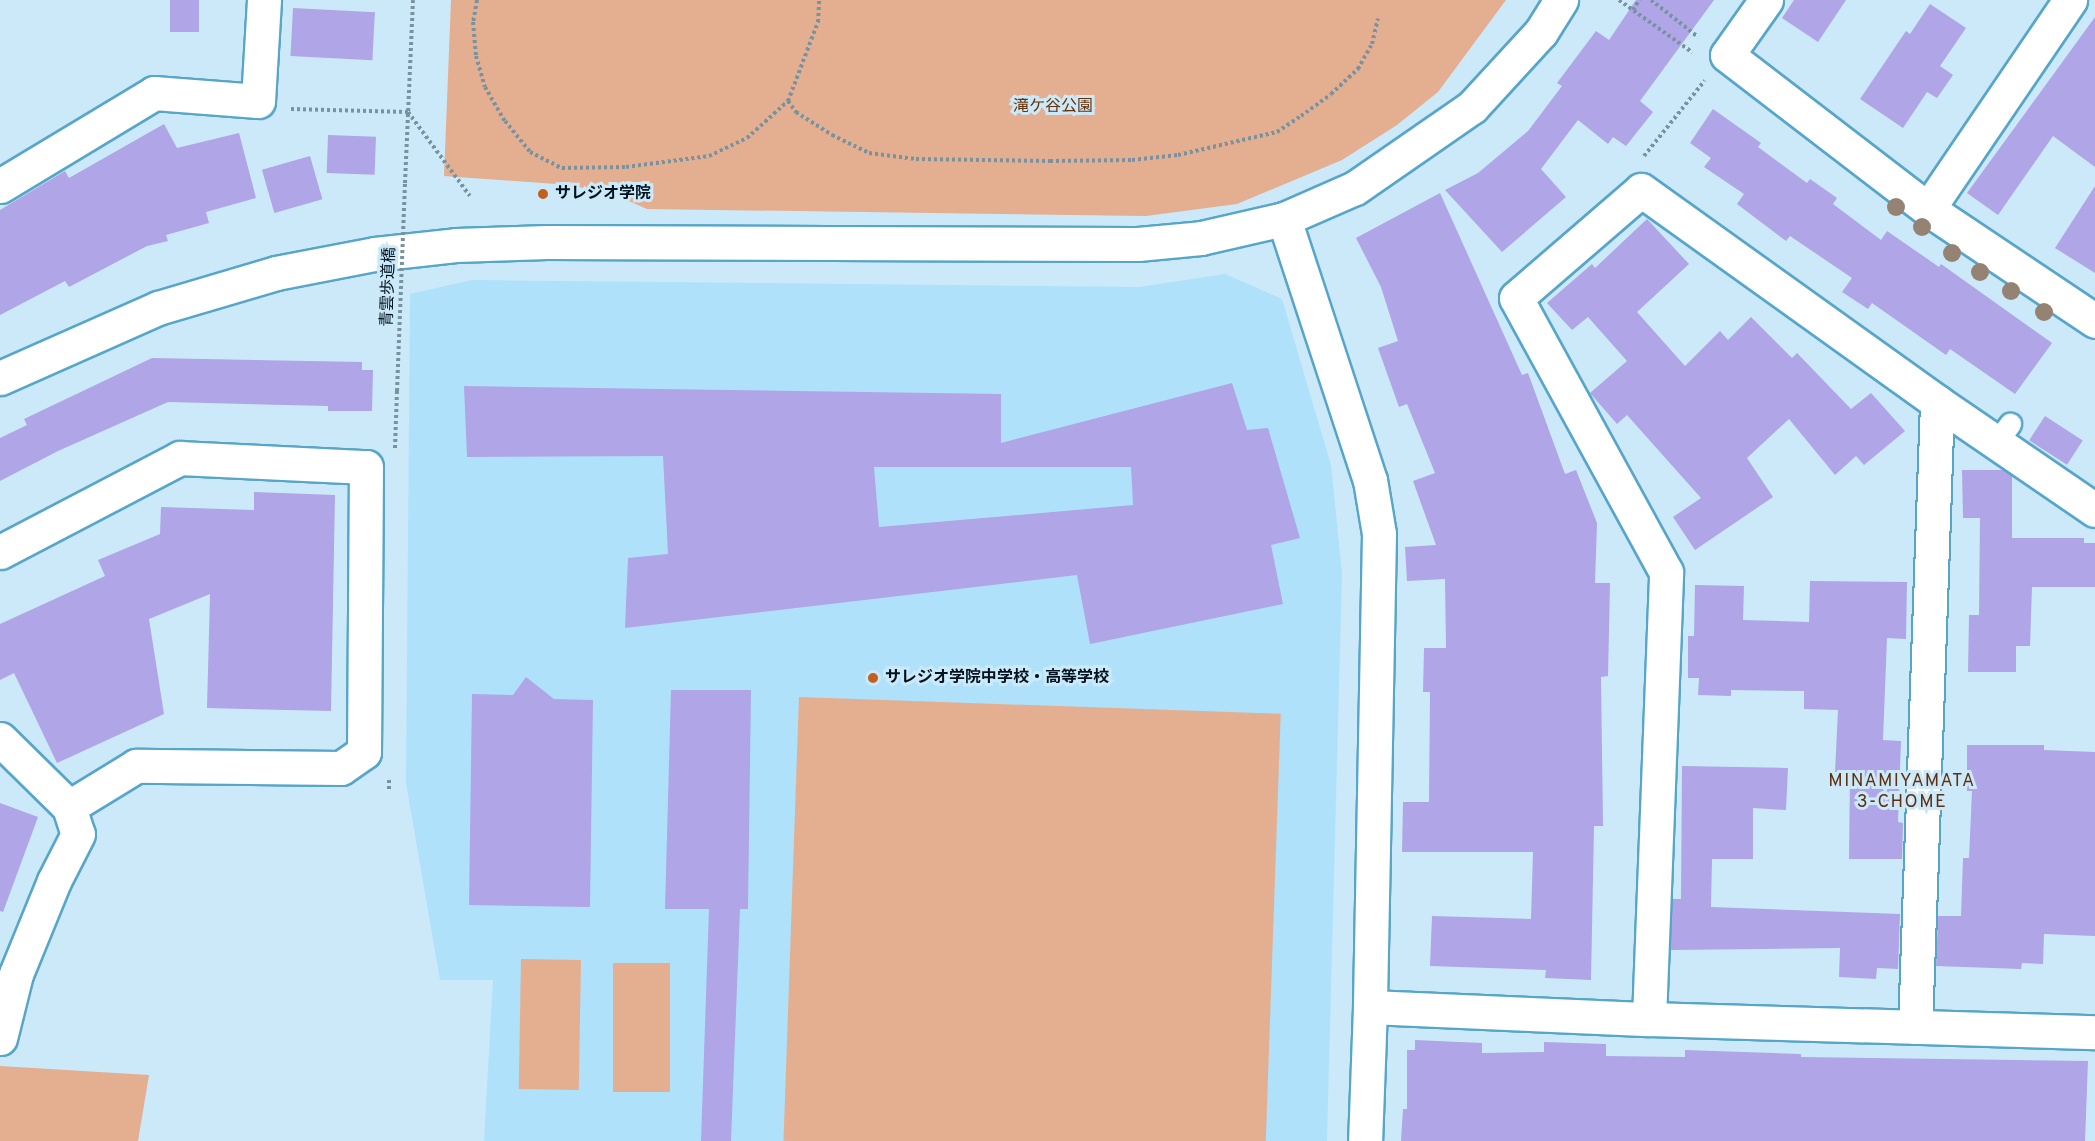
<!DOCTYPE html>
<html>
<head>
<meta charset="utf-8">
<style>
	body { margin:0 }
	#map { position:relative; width:2095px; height:1141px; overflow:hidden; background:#cce9f9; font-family:Overpass,"Noto Sans JP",sans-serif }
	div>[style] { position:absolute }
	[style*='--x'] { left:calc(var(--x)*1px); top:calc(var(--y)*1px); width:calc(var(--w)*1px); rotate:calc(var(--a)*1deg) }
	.built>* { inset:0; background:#afe1fb }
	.green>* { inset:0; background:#e4ae90; transform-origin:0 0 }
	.building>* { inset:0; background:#afa5e7; transform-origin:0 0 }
	.path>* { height:4px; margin-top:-2px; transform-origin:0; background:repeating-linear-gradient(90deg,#7992a0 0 3px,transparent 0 6px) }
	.roads { filter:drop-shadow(2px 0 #57a6ca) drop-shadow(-2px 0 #57a6ca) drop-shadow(0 2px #57a6ca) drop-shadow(0 -2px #57a6ca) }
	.service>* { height:21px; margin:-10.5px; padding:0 10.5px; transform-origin:10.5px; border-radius:10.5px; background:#fff }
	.minor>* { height:33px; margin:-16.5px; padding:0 16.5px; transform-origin:16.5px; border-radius:16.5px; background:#fff }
	.tertiary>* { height:33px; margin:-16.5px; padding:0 16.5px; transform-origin:16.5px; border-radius:16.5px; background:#fff }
	.path-bridge>* { height:4px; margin-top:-2px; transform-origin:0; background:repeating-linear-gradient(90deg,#7992a0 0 3px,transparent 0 6px) }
	.trees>* { width:18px; height:18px; margin:-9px; border-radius:50%; background:#948373 }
	.dots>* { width:16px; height:16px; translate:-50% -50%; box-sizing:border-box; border:3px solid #cce9f9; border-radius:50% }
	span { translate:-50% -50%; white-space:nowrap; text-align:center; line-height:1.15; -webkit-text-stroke:6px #cce9f9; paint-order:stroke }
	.park-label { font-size:16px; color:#672f05 }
	.poi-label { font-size:16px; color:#00121d; font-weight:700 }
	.left { translate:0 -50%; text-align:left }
	.street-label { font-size:16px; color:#00121d }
	.neighbourhood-label { font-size:18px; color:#5e2f10; letter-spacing:1.5px }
</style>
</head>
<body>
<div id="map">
	<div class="built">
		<i style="clip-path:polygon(1225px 274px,1282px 299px,1331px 465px,1342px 573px,1327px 1141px,484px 1141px,493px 980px,440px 980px,406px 783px,410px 294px,472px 280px,1139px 287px)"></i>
	</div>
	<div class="green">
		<i style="clip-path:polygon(451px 0,1506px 0,1438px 92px,1397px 125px,1342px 160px,1237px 204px,1146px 216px,647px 209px,615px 195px,570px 185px,444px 176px)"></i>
		<i style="left:799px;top:697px;width:482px;height:444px;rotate:2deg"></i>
		<i style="left:521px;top:959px;width:60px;height:130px;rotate:1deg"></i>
		<i style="left:670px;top:963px;width:129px;height:57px;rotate:90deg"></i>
		<i style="clip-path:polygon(0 1066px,149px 1075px,138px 1141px,0 1141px)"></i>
	</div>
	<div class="building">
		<i style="left:170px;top:0;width:29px;height:32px"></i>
		<i style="clip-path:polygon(1636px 0,1714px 0,1640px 101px,1653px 112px,1626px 146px,1613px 137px,1608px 144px,1578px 120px,1541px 169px,1566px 197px,1502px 252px,1445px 190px,1478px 173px,1528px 131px,1562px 86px,1557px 83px,1596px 31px,1609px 40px)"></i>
		<i style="clip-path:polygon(1794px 0,1846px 0,1818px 42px,1782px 18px)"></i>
		<i style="clip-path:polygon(1930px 4px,1966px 28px,1940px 66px,1953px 75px,1937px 98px,1927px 92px,1903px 128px,1860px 99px,1906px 31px,1910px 34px)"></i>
		<i style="left:293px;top:8px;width:82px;height:48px;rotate:3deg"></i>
		<i style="clip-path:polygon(2095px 17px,2095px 167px,2053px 136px,1998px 215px,1967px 193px)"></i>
		<i style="clip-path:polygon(1713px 109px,1761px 143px,1758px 147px,1807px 183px,1810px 179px,1837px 198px,1833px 204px,1881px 240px,1887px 231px,1939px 267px,1941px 264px,2052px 343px,2015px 394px,1950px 349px,1946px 355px,1872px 303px,1868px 309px,1842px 292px,1852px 278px,1790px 236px,1786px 241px,1737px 204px,1744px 194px,1704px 167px,1711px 158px,1690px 143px)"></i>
		<i style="clip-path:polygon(164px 124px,177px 148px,239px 133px,256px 198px,206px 212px,209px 223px,166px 235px,168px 241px,147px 246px,69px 287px,65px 281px,0 315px,0 210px,65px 171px,69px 178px)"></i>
		<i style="left:328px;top:135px;width:48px;height:38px;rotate:2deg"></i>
		<i style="left:310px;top:156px;width:45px;height:50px;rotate:74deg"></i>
		<i style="clip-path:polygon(2095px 186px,2095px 273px,2055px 248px)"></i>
		<i style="clip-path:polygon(1440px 193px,1522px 375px,1528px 373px,1565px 474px,1576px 470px,1597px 523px,1595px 583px,1610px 583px,1608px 676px,1601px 677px,1603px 826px,1594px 826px,1591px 980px,1545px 978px,1546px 970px,1430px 966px,1432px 916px,1531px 919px,1533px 852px,1402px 852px,1403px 802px,1429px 802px,1430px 692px,1423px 692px,1424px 648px,1446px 648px,1445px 579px,1407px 581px,1405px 547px,1436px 545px,1413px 481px,1435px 473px,1407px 404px,1399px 407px,1378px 348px,1398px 341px,1381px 287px,1356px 238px)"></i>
		<i style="clip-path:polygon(1647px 219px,1689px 264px,1637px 312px,1685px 366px,1720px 331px,1728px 340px,1751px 317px,1792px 358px,1797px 353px,1851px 409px,1871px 393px,1905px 431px,1864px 465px,1856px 456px,1835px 475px,1789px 419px,1747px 458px,1773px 497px,1695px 550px,1673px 517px,1701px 498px,1627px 415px,1617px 424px,1590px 393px,1627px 361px,1588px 317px,1572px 330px,1547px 303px,1592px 264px,1595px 268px)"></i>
		<i style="clip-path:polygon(152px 358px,362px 362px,362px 370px,373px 370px,372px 411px,328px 411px,328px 406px,168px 402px,58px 451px,0 481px,0 438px,27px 425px,24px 419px)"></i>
		<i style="clip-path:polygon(evenodd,1232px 383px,1247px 430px,1268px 428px,1300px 538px,1271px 545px,1283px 604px,1090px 644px,1077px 575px,625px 628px,628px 558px,668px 554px,663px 456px,467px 457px,464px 386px,1001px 394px,1001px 443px,1232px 383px,874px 467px,1131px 467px,1133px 505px,879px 527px,874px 467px)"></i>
		<i style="left:2045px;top:416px;width:45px;height:29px;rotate:33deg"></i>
		<i style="clip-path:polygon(1962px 470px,2003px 470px,2012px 476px,2012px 538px,2084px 538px,2084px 543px,2095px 543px,2095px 587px,2032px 587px,2030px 646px,2016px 646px,2016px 672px,1968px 672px,1969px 615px,1979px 615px,1980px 518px,1963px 518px)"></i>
		<i style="clip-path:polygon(254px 492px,335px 495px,331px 711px,207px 708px,210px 594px,149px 619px,164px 714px,57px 763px,14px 673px,0 680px,0 624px,105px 576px,98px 560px,160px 534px,161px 507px,254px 510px)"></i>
		<i style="clip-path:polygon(1810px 581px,1907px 582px,1906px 639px,1887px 638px,1883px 740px,1901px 741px,1898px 822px,1903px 823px,1902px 859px,1849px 859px,1850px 773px,1835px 772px,1838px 710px,1804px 709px,1804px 691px,1731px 690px,1731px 696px,1698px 695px,1699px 678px,1688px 678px,1688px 636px,1694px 636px,1695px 585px,1744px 586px,1743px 620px,1809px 622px)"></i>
		<i style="clip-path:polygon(526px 677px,554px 699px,593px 700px,590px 907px,469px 905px,472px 694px,513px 695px)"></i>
		<i style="clip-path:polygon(671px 690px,751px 690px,748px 909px,740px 909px,731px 1141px,701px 1141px,709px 909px,665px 909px)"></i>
		<i style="clip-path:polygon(1967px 745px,2044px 745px,2044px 750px,2095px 752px,2095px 936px,2044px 934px,2043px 964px,2022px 963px,2021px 969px,1936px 966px,1938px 916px,1961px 916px,1963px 858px,1969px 858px,1972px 791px,1967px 791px)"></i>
		<i style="clip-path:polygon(1682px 766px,1788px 768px,1786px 810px,1753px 808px,1753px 859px,1712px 859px,1711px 907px,1900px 914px,1898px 969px,1877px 968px,1876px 979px,1839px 977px,1840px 948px,1670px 950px,1672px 899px,1681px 899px)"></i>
		<i style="clip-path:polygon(0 803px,38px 817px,3px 912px,0 911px)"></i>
		<i style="clip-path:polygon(1415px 1040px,1482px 1043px,1482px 1053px,1544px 1052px,1544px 1042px,1606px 1044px,1606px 1056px,1685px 1057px,1685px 1050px,1801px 1054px,1801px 1057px,2088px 1061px,2085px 1141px,1401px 1141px,1403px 1109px,1407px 1109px,1407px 1050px,1415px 1050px)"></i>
	</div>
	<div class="path">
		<i style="--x:477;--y:0;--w:22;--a:100"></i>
		<i style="--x:473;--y:22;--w:34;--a:85"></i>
		<i style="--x:476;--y:56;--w:32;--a:74"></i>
		<i style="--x:485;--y:87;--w:39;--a:60"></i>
		<i style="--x:505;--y:121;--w:40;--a:51"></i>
		<i style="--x:530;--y:152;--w:36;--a:27"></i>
		<i style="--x:562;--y:168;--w:64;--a:-0.9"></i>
		<i style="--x:626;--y:167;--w:84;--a:-7.5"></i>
		<i style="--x:709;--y:156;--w:42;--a:-25.3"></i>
		<i style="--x:747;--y:138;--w:55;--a:-42.1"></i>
		<i style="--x:788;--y:101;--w:85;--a:-69.2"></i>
		<i style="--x:818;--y:22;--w:22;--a:-87"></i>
		<i style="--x:1619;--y:0;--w:90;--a:35.5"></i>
		<i style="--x:1651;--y:0;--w:60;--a:38.2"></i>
		<i style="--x:1633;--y:10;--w:12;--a:-59"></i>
		<i style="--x:788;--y:101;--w:14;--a:54"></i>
		<i style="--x:796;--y:112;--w:43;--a:32.6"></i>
		<i style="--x:832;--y:135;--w:41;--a:25.9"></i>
		<i style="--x:869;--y:153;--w:47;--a:7.3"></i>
		<i style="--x:916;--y:159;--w:134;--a:0.9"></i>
		<i style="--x:1050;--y:161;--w:82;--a:-0.7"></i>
		<i style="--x:1132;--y:160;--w:46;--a:-6.2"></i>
		<i style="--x:1178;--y:155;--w:102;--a:-13.1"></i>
		<i style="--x:1277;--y:132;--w:29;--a:-34"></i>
		<i style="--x:1301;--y:116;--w:37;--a:-36"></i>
		<i style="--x:1331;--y:94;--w:37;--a:-43"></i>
		<i style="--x:1358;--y:69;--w:29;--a:-61"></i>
		<i style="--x:1372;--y:44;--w:26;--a:-77"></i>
		<i style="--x:291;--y:109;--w:117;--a:1.5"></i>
		<i style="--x:408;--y:112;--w:104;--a:53.6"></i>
		<i style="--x:1644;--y:156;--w:97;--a:-51.2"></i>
		<i style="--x:405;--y:183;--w:183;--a:-87.5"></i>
		<i style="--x:395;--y:448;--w:57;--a:-88"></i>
		<i style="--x:389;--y:789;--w:11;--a:-90"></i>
	</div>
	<div class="roads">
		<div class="service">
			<i style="--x:1996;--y:443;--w:24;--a:-54"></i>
		</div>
		<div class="minor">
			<i style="--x:1766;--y:0;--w:67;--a:125.3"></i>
			<i style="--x:1727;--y:55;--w:253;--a:37.5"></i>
			<i style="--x:1928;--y:209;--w:201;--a:33.8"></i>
			<i style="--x:0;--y:186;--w:180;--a:-31.1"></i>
			<i style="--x:154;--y:93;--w:104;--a:4.4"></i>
			<i style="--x:258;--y:101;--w:101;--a:-86.6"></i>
			<i style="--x:1928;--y:209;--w:253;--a:-55.8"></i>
			<i style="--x:1284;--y:219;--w:275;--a:71.8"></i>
			<i style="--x:1370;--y:480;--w:55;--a:80.5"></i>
			<i style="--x:1379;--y:534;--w:473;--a:91.1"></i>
			<i style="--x:1370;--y:1007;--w:134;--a:92.1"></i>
			<i style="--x:0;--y:552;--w:203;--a:-27.6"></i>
			<i style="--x:180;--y:458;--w:186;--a:2.8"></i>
			<i style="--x:366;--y:467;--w:285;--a:90.4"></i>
			<i style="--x:364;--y:752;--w:28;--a:145"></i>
			<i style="--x:341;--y:768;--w:205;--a:-179.4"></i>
			<i style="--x:136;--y:766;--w:79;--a:148.5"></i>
			<i style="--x:0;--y:739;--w:97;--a:44.6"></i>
			<i style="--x:69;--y:807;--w:28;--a:72"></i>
			<i style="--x:78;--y:834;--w:53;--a:117.1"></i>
			<i style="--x:54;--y:881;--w:100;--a:112.2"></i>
			<i style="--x:16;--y:974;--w:66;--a:104"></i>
			<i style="--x:1370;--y:1007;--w:279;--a:2.5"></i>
			<i style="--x:1649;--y:1019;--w:446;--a:1.7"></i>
			<i style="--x:1649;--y:1019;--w:447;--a:-87.8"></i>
			<i style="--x:1666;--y:572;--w:312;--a:-118.7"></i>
			<i style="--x:1516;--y:298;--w:165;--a:-40.8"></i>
			<i style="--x:1641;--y:190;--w:364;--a:35.6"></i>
			<i style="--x:1937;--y:402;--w:191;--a:34.4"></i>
			<i style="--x:1915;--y:1027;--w:625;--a:-87.98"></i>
		</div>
		<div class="tertiary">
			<i style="--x:0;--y:378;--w:173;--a:-23.9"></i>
			<i style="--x:158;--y:308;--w:123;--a:-16.5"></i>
			<i style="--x:276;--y:273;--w:101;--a:-10.9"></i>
			<i style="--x:375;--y:254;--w:81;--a:-6.3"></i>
			<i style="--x:456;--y:245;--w:91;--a:-1.9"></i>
			<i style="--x:547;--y:242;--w:591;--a:0.19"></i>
			<i style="--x:1138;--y:244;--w:63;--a:-5.4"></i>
			<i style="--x:1201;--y:238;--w:85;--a:-12.9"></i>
			<i style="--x:1284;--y:219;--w:77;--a:-23.6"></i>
			<i style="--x:1355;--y:188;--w:142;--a:-34.7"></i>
			<i style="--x:1472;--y:107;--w:102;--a:-47.4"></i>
			<i style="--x:1541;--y:32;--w:38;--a:-58"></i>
		</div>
	</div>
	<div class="path-bridge">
		<i style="--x:397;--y:391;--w:208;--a:-87.8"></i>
	</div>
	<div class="trees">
		<i style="left:1896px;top:207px"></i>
		<i style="left:1922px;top:227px"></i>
		<i style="left:1952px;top:253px"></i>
		<i style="left:1980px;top:272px"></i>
		<i style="left:2011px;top:291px"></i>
		<i style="left:2044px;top:312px"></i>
	</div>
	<div class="dots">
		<i style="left:543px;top:194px;background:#c1611d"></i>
		<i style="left:873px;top:678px;background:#c1611d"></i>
	</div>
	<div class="park-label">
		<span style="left:1053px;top:107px">滝ケ谷公園</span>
	</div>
	<div class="poi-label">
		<span class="left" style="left:555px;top:194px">サレジオ学院</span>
		<span class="left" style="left:885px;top:678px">サレジオ学院中学校・高等学校</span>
	</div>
	<div class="street-label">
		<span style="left:389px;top:287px;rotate:-88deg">青雲歩道橋</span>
	</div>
	<div class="neighbourhood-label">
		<span style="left:1902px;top:793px">MINAMIYAMATA<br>3-CHOME</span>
	</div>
</div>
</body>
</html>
